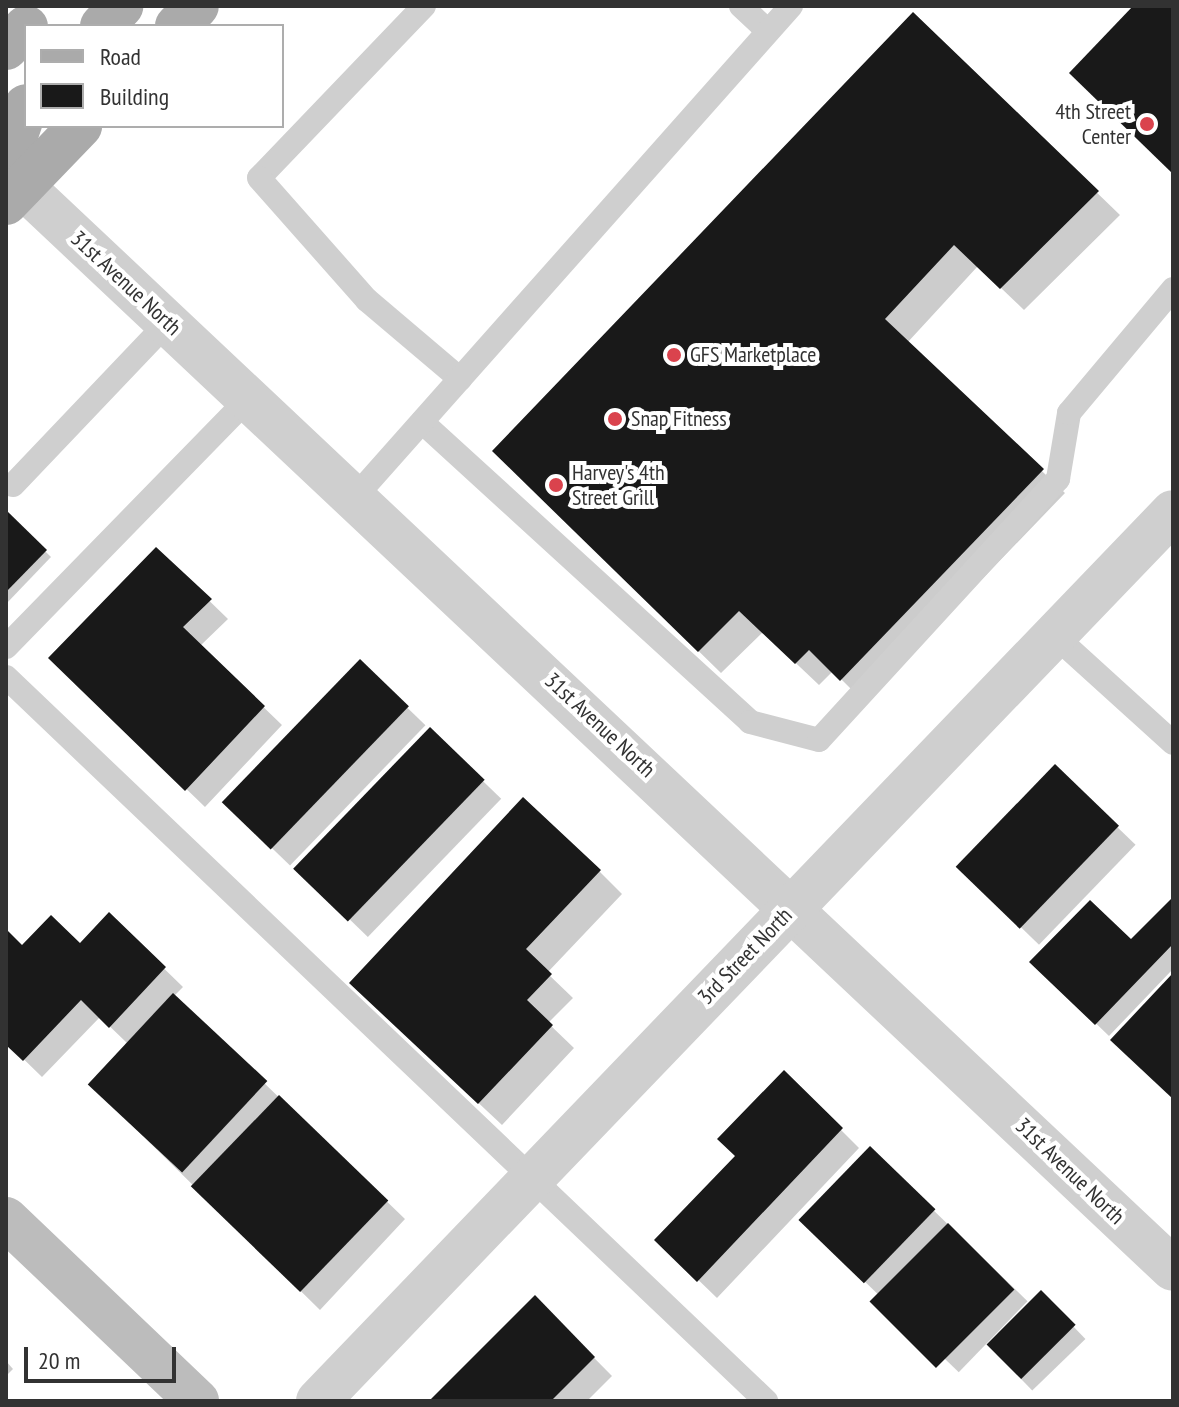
<!DOCTYPE html>
<html>
<head>
<meta charset="utf-8">
<style>
	body { margin:0 }
	#map { position:relative; width:1179px; height:1407px; overflow:hidden; background:#fff; font-family:"PT Sans Narrow",sans-serif }
	div>[style] { position:absolute }
	[style*='--x'] { left:calc(var(--x)*1px); top:calc(var(--y)*1px); width:calc(var(--w)*1px); rotate:calc(var(--a)*1deg) }
	.shadow>* { inset:0; background:#0003; transform-origin:0 0 }
	.building>* { inset:0; background:#191919; transform-origin:0 0 }
	.lane>* { height:24px; margin:-12px; padding:0 12px; transform-origin:12px; border-radius:12px; background:#cfcfcf }
	.street>* { height:44px; margin:-22px; padding:0 22px; transform-origin:22px; border-radius:22px; background:#cfcfcf }
	.secondary>* { height:44px; margin:-22px; padding:0 22px; transform-origin:22px; border-radius:22px; background:#bcbcbc }
	.primary>* { height:44px; margin:-22px; padding:0 22px; transform-origin:22px; border-radius:22px; background:#aaa }
	.dots>* { width:22px; height:22px; translate:-50% -50%; box-sizing:border-box; border:4px solid #fff; border-radius:50% }
	span { translate:-50% -50%; white-space:nowrap; text-align:center; line-height:1.15; -webkit-text-stroke:8px #fff; paint-order:stroke }
	.poi-label { font-size:22px; color:#323232 }
	.right { translate:-100% -50%; text-align:right }
	.left { translate:0 -50%; text-align:left }
	.street-label { font-size:22px; color:#323232 }
	.frame { position:absolute; inset:0; border:8px solid #323232; pointer-events:none }
	.legend { position:absolute; left:24px; top:24px; width:260px; height:104px; box-sizing:border-box; background:#fff; border:2px solid #adadad; margin:0; padding:10px 14px; list-style:none; font-size:24px; color:#323232 }
	.legend li { display:flex; align-items:center; gap:16px; height:40px }
	.legend b { width:40px; border:2px solid #adadad }
	.scale { position:absolute; left:24px; top:1347px; width:152px; height:36px; box-sizing:border-box; border:4px solid #323232; border-top:0; padding-left:10px; font-size:24px; line-height:28px; white-space:nowrap; color:#323232; -webkit-text-stroke:6px #fff; paint-order:stroke }
</style>
</head>
<body>
<div id="map">
	<div class="shadow">
		<i style="clip-path:polygon(913px 15px,1120px 215px,1024px 310px,978px 266px,907px 343px,1065px 493px,864px 702px,833px 671px,819px 685px,763px 632px,721px 673px,494px 451px)"></i>
		<i style="clip-path:polygon(6px 513px,51px 557px,6px 604px)"></i>
		<i style="clip-path:polygon(156px 549px,228px 619px,200px 646px,282px 725px,205px 807px,51px 658px)"></i>
		<i style="left:360px;top:662px;width:91px;height:195px;rotate:44deg"></i>
		<i style="left:430px;top:730px;width:99px;height:192px;rotate:44deg"></i>
		<i style="left:1055px;top:767px;width:112px;height:139px;rotate:44deg"></i>
		<i style="clip-path:polygon(599px 871px,622px 894px,547px 973px,573px 998px,548px 1023px,574px 1048px,502px 1125px,374px 1005px)"></i>
		<i style="clip-path:polygon(1171px 902px,1173px 969px,1109px 1036px,1032px 962px,1131px 942px)"></i>
		<i style="clip-path:polygon(109px 915px,183px 987px,174px 996px,405px 1219px,320px 1310px,89px 1083px,127px 1043px,100px 1017px,42px 1077px,6px 1042px,6px 932px,22px 948px,80px 945px)"></i>
		<i style="clip-path:polygon(784px 1073px,859px 1148px,717px 1298px,657px 1240px,737px 1156px)"></i>
		<i style="left:870px;top:1149px;width:219px;height:99px;rotate:44deg"></i>
		<i style="left:1041px;top:1293px;width:64px;height:74px;rotate:46deg"></i>
		<i style="clip-path:polygon(535px 1298px,612px 1376px,587px 1401px,432px 1401px)"></i>
		<i style="clip-path:polygon(6px 1361px,13px 1369px,6px 1376px)"></i>
	</div>
	<div class="building">
		<i style="clip-path:polygon(1133px 6px,1173px 6px,1173px 174px,1069px 73px)"></i>
		<i style="clip-path:polygon(913px 12px,1099px 191px,1000px 289px,954px 245px,885px 319px,1044px 469px,840px 681px,809px 650px,795px 664px,739px 611px,698px 652px,492px 451px)"></i>
		<i style="clip-path:polygon(6px 510px,47px 550px,6px 592px)"></i>
		<i style="clip-path:polygon(156px 547px,212px 599px,183px 627px,265px 706px,185px 791px,48px 658px)"></i>
		<i style="left:360px;top:659px;width:68px;height:199px;rotate:44deg"></i>
		<i style="left:430px;top:727px;width:76px;height:197px;rotate:44deg"></i>
		<i style="left:1055px;top:764px;width:89px;height:143px;rotate:44deg"></i>
		<i style="clip-path:polygon(523px 797px,601px 870px,526px 949px,552px 974px,527px 1000px,553px 1025px,478px 1104px,349px 983px)"></i>
		<i style="clip-path:polygon(1171px 899px,1173px 944px,1095px 1025px,1029px 962px,1090px 900px,1131px 939px)"></i>
		<i style="clip-path:polygon(109px 912px,166px 967px,109px 1028px,81px 1000px,23px 1061px,6px 1045px,6px 929px,22px 945px,51px 915px,80px 943px)"></i>
		<i style="clip-path:polygon(1173px 973px,1173px 1099px,1110px 1040px)"></i>
		<i style="left:173px;top:993px;width:129px;height:125px;rotate:43deg"></i>
		<i style="clip-path:polygon(784px 1070px,843px 1128px,697px 1282px,654px 1240px,735px 1156px,717px 1139px)"></i>
		<i style="left:279px;top:1095px;width:152px;height:127px;rotate:44deg"></i>
		<i style="left:870px;top:1146px;width:91px;height:103px;rotate:44deg"></i>
		<i style="left:948px;top:1223px;width:94px;height:111px;rotate:45deg"></i>
		<i style="left:1041px;top:1290px;width:49px;height:77px;rotate:45deg"></i>
		<i style="clip-path:polygon(535px 1295px,595px 1357px,551px 1401px,429px 1401px)"></i>
	</div>
	<div class="lane">
		<i style="--x:424;--y:6;--w:238;--a:133.8"></i>
		<i style="--x:259;--y:178;--w:163;--a:48.5"></i>
		<i style="--x:367;--y:300;--w:122;--a:40.3"></i>
		<i style="--x:741;--y:6;--w:37;--a:43"></i>
		<i style="--x:422;--y:422;--w:445;--a:42.4"></i>
		<i style="--x:750;--y:722;--w:71;--a:14.6"></i>
		<i style="--x:819;--y:740;--w:354;--a:-47.5"></i>
		<i style="--x:1058;--y:479;--w:67;--a:-80.5"></i>
		<i style="--x:1069;--y:413;--w:162;--a:-50"></i>
		<i style="--x:13;--y:485;--w:225;--a:-46.4"></i>
		<i style="--x:355;--y:497;--w:657;--a:-48.4"></i>
		<i style="--x:1054;--y:635;--w:161;--a:42.2"></i>
		<i style="--x:6;--y:647;--w:348;--a:-45.7"></i>
		<i style="--x:6;--y:677;--w:1050;--a:43.61"></i>
	</div>
	<div class="street">
		<i style="--x:22;--y:186;--w:1580;--a:43.26"></i>
		<i style="--x:318;--y:1401;--w:1233;--a:-46.12"></i>
	</div>
	<div class="secondary">
		<i style="--x:6;--y:1219;--w:264;--a:43.6"></i>
	</div>
	<div class="primary">
		<i style="--x:102;--y:26;--w:28;--a:-46"></i>
		<i style="--x:177;--y:26;--w:28;--a:-45"></i>
		<i style="--x:6;--y:48;--w:29;--a:-46"></i>
		<i style="--x:22;--y:186;--w:43;--a:-102.1"></i>
		<i style="--x:13;--y:144;--w:40;--a:-71.1"></i>
		<i style="--x:6;--y:203;--w:107;--a:-46.1"></i>
	</div>
	<div class="dots">
		<i style="left:1147px;top:124px;background:#da434d"></i>
		<i style="left:674px;top:355px;background:#da434d"></i>
		<i style="left:615px;top:419px;background:#da434d"></i>
		<i style="left:556px;top:485px;background:#da434d"></i>
	</div>
	<div class="poi-label">
		<span class="right" style="left:1131px;top:124px">4th Street<br>Center</span>
		<span class="left" style="left:690px;top:355px">GFS Marketplace</span>
		<span class="left" style="left:631px;top:419px">Snap Fitness</span>
		<span class="left" style="left:572px;top:485px">Harvey's 4th<br>Street Grill</span>
	</div>
	<div class="street-label">
		<span style="left:126px;top:283px;rotate:43deg">31st Avenue North</span>
		<span style="left:600px;top:725px;rotate:43deg">31st Avenue North</span>
		<span style="left:745px;top:956px;rotate:-46deg">3rd Street North</span>
		<span style="left:1070px;top:1171px;rotate:44deg">31st Avenue North</span>
	</div>
	<div class="frame"></div>
	<ul class="legend">
	<li><b style="height:10px;background:#aaa"></b>Road</li>
	<li><b style="height:22px;background:#191919"></b>Building</li>
	</ul>
	<div class="scale">20 m</div>
</div>
</body>
</html>
